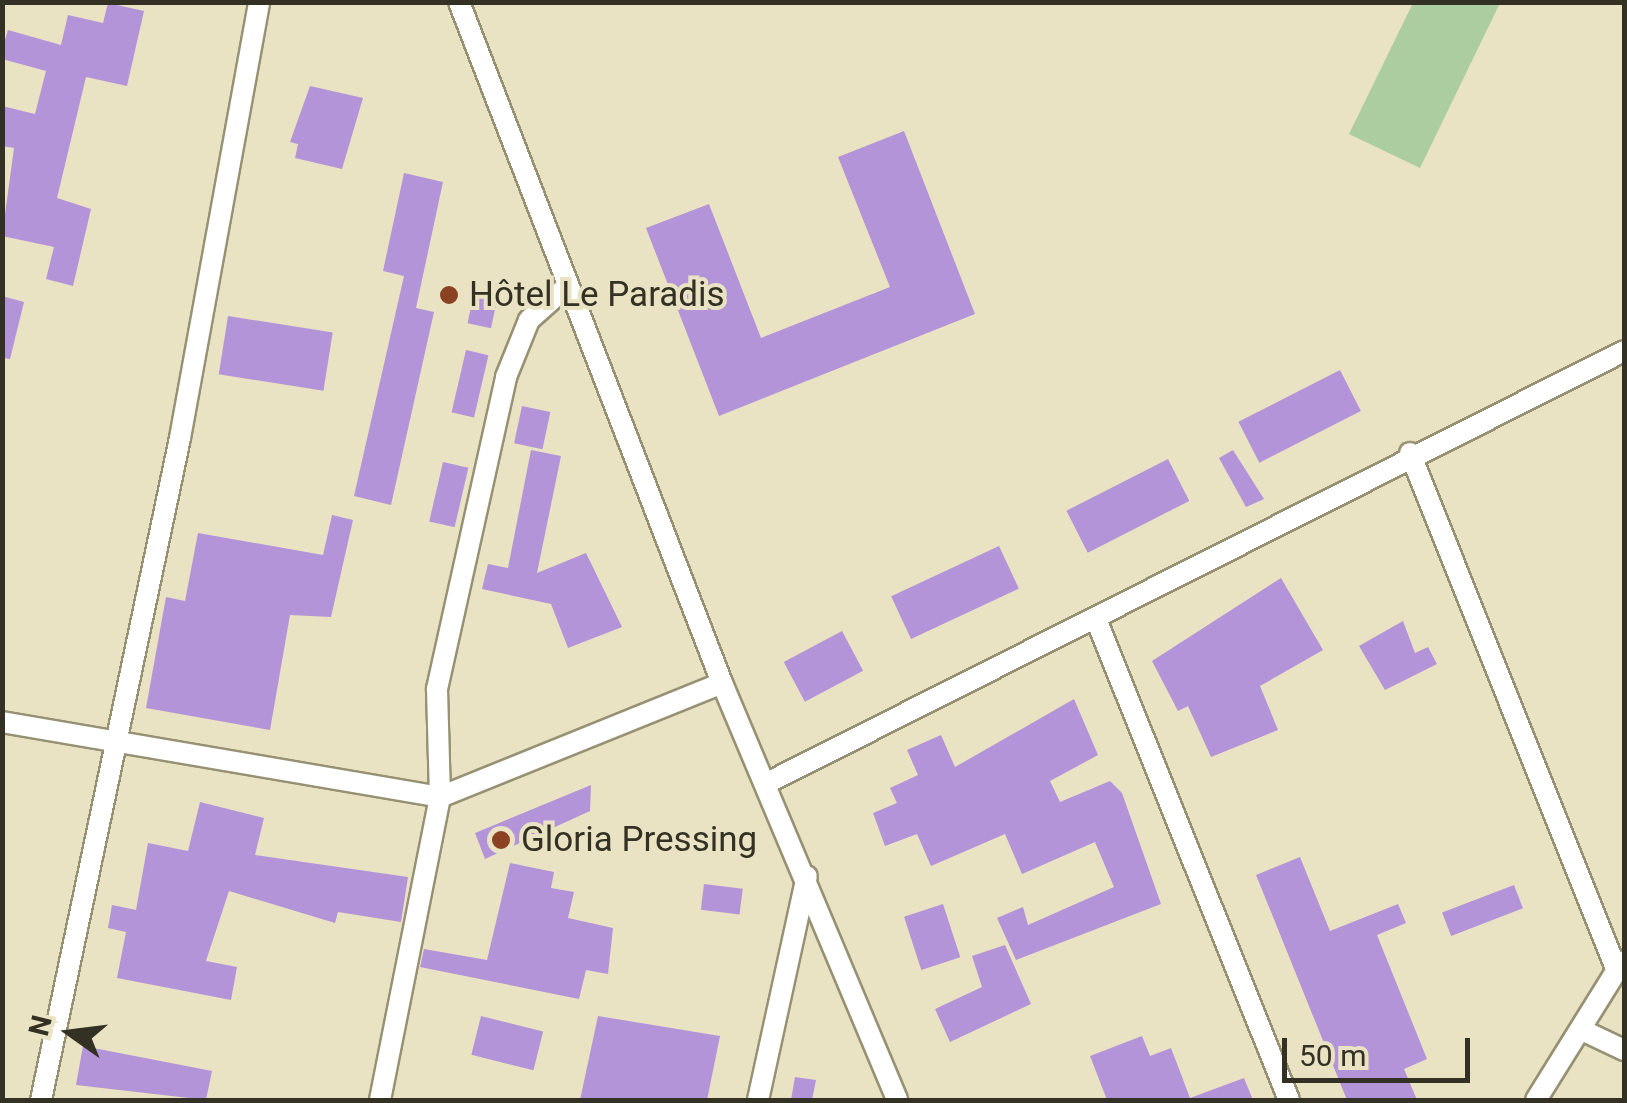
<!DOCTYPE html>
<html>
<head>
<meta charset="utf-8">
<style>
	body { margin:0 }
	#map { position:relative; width:1627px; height:1103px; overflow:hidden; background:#e9e2c3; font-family:Roboto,sans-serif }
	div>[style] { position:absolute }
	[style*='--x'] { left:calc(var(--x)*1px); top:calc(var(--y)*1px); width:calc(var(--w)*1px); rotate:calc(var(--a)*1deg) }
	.green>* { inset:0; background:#abcda0 }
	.building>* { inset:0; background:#b494d8; transform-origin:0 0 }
	.roads { filter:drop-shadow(2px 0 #979174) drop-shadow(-2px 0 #979174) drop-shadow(0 2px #979174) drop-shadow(0 -2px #979174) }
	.street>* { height:20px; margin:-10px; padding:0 10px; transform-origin:10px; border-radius:10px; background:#fff }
	.dots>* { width:28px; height:28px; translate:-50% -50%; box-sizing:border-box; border:5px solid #e9e2c3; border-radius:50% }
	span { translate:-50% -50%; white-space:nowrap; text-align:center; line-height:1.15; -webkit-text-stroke:8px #e9e2c3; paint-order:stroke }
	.poi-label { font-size:35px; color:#333024 }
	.left { translate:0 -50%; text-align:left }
	.frame { position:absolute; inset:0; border:5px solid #333024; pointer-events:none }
	.north { position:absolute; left:20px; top:983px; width:100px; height:100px; -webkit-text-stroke:8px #e9e2c3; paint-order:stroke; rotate:284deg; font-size:28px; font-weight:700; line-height:40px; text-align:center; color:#333024 }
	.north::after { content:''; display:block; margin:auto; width:35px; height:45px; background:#333024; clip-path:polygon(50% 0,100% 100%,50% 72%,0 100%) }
	.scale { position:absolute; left:1282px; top:1038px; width:188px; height:45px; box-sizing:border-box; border:5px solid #333024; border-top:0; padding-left:12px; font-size:30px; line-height:35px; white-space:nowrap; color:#333024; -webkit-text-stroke:8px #e9e2c3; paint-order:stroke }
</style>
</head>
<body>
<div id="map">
	<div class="green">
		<i style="clip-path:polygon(1413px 3px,1500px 3px,1420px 168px,1349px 134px)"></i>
	</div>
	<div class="building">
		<i style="clip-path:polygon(108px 3px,144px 11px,127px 86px,86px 77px,57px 198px,91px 209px,73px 286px,46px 279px,54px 247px,2px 236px,14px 148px,2px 146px,2px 106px,35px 114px,46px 71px,2px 59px,2px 50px,8px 30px,61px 45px,68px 15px,103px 23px)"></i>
		<i style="clip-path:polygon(310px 86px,363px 98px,342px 169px,295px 158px,298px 144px,290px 142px)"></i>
		<i style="clip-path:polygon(904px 131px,975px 314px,719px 416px,646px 228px,709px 204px,761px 338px,890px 287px,838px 157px)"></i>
		<i style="clip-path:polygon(404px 173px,443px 182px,416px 308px,434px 312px,391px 505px,354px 496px,404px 276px,383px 271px)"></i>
		<i style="left:475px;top:288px;width:24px;height:36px;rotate:12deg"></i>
		<i style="clip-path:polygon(2px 296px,24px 302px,10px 359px,2px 358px)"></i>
		<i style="left:228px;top:316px;width:106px;height:59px;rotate:9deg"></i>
		<i style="left:466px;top:350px;width:23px;height:64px;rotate:13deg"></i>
		<i style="left:1340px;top:370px;width:46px;height:114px;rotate:63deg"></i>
		<i style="left:522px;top:406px;width:29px;height:38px;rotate:12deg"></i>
		<i style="clip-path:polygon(531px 450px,561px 456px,537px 573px,586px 553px,622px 627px,568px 648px,551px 604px,482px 589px,488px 564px,508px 568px)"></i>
		<i style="clip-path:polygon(1233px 450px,1264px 499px,1246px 507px,1219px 458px)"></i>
		<i style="left:1168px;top:459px;width:47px;height:114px;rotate:63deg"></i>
		<i style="left:443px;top:462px;width:26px;height:61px;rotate:13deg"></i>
		<i style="clip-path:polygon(332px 515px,353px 520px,331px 617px,290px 615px,270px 730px,146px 708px,166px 597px,185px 601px,198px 533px,323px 555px)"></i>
		<i style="left:999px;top:546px;width:47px;height:119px;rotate:65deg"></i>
		<i style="clip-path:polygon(1281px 578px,1323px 650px,1260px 686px,1278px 730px,1211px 757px,1188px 706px,1178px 711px,1152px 661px)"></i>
		<i style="clip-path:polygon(1403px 621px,1415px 653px,1428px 647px,1437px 664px,1385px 690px,1359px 646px)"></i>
		<i style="left:842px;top:631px;width:45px;height:66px;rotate:62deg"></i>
		<i style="clip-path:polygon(1074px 699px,1098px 755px,1050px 781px,1060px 802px,1110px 781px,1122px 793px,1161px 904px,1016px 960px,997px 918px,1023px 907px,1028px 925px,1114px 887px,1095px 842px,1022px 874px,1005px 834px,931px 866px,917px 834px,885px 846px,873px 813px,897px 803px,890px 788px,918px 775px,907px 750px,941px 735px,955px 767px)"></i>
		<i style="clip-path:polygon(591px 785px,590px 811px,485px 859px,475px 833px)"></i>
		<i style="clip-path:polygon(200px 802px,264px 818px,255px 855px,408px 877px,401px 922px,338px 912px,335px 923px,229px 891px,206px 961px,237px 967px,231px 1000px,117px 978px,126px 932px,108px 928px,112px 905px,136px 910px,148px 843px,188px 851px)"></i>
		<i style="clip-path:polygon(1300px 857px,1330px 931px,1398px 904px,1406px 923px,1377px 935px,1427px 1059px,1404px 1069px,1417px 1100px,1347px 1100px,1256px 875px)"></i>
		<i style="clip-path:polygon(510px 863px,554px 872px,551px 888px,574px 892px,568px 918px,613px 928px,608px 974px,586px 970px,579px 999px,420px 967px,424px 949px,487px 960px)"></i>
		<i style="left:704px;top:884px;width:39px;height:26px;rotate:7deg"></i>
		<i style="left:1514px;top:885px;width:25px;height:77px;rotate:69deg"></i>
		<i style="left:943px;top:904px;width:56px;height:41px;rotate:72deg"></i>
		<i style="clip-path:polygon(1005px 945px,1031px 1004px,950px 1042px,935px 1009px,982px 987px,972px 956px)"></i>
		<i style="left:481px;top:1016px;width:64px;height:40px;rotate:14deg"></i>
		<i style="clip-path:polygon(598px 1016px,720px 1036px,707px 1100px,580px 1100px)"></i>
		<i style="clip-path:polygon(1142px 1036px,1150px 1056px,1171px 1048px,1190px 1098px,1244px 1078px,1253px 1100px,1107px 1100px,1090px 1056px)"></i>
		<i style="clip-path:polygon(83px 1046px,212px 1071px,206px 1100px,76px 1085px)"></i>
		<i style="clip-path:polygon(795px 1077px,816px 1080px,812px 1100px,791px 1100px)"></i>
	</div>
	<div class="roads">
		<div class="street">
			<i style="--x:459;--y:2;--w:730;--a:68.88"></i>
			<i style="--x:722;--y:683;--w:452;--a:67.2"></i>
			<i style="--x:1410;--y:453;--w:558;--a:68.22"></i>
			<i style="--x:1096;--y:619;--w:518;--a:68.14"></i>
			<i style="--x:2;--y:722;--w:444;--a:9.7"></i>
			<i style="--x:440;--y:797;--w:304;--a:-22"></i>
			<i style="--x:769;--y:782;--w:957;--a:-26.75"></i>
			<i style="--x:1586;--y:1032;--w:42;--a:25.3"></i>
			<i style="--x:41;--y:1100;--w:676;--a:-78.14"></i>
			<i style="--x:180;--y:438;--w:443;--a:-79.7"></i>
			<i style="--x:380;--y:1100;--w:309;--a:-78.8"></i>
			<i style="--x:440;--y:797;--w:108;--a:-91.6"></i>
			<i style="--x:437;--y:689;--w:320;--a:-77.5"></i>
			<i style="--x:506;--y:377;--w:61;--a:-68"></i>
			<i style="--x:529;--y:320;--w:48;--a:-41.6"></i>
			<i style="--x:758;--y:1100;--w:229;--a:-77.7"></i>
			<i style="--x:1536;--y:1100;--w:163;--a:-58.1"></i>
		</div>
	</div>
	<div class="dots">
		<i style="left:449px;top:295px;background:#8a4222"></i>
		<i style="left:501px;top:840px;background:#8a4222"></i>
	</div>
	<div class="poi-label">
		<span class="left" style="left:469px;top:295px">Hôtel Le Paradis</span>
		<span class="left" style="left:521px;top:840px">Gloria Pressing</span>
	</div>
	<div class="frame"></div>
	<div class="north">N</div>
	<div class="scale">50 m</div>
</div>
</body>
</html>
